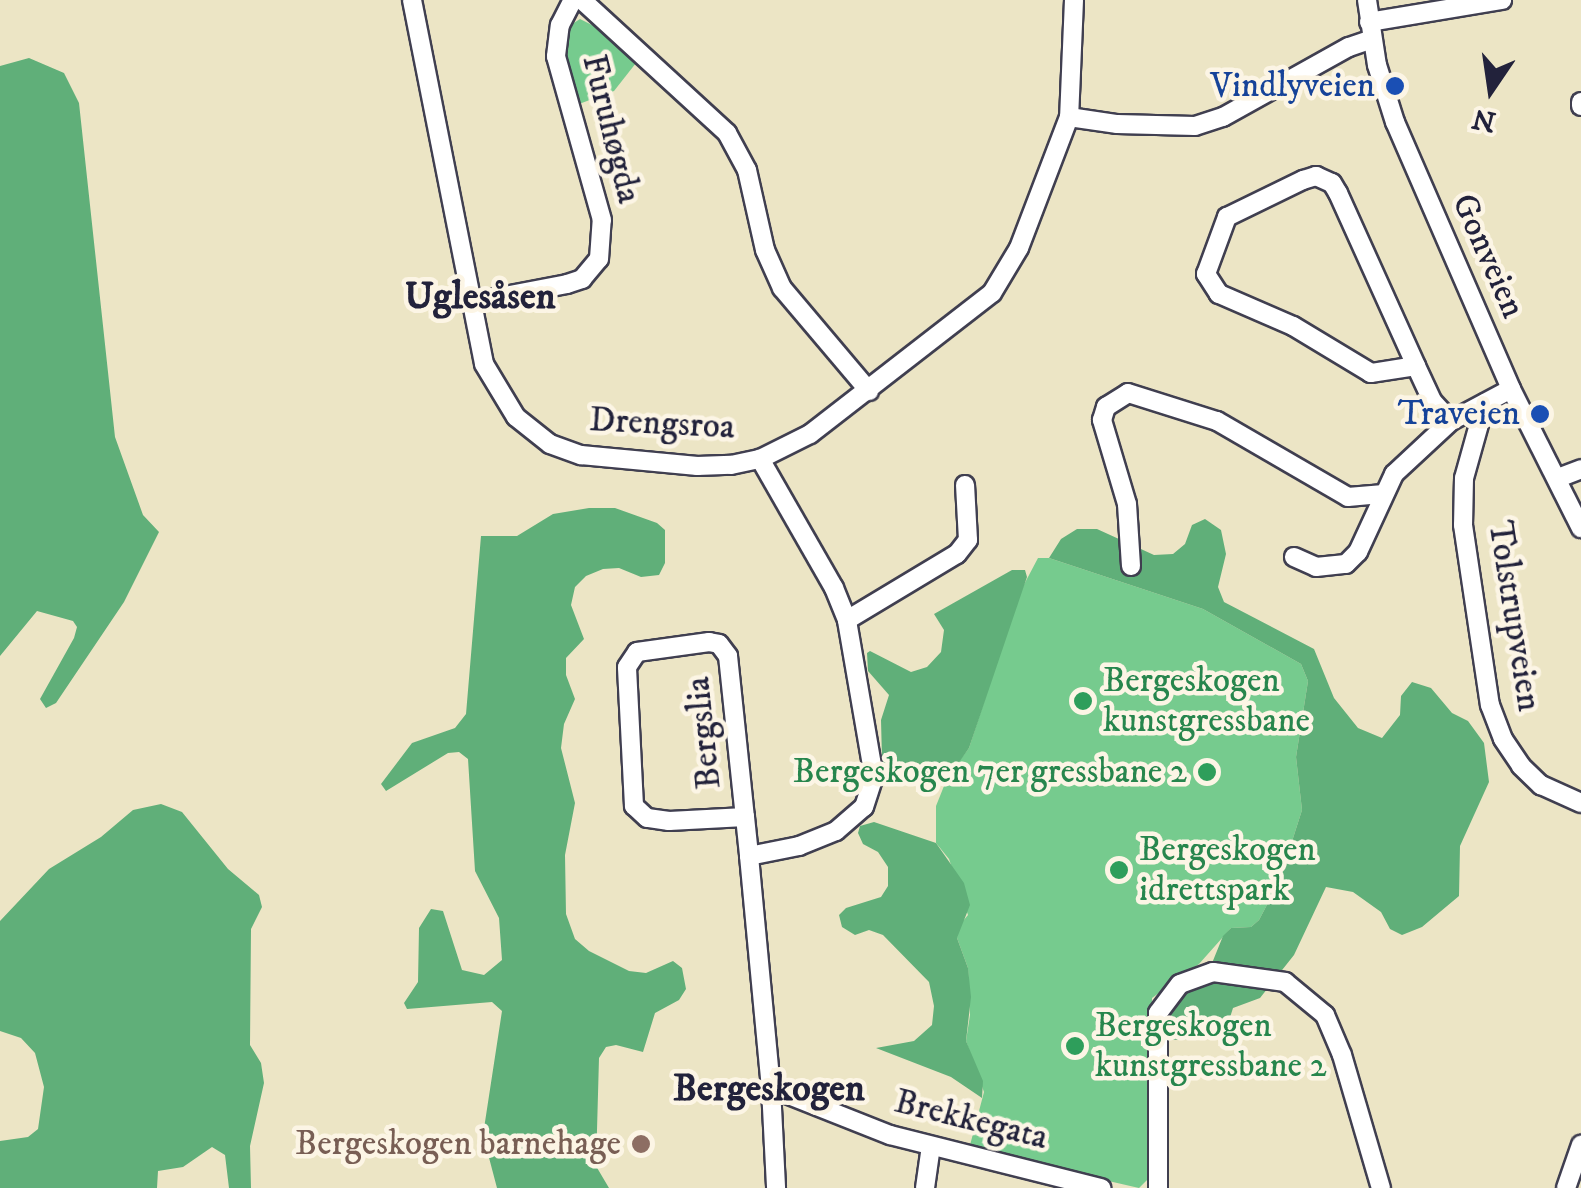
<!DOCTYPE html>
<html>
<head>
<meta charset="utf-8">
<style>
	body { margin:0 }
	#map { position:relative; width:1581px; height:1188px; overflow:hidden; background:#ece5c5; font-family:"IM FELL DW Pica",serif }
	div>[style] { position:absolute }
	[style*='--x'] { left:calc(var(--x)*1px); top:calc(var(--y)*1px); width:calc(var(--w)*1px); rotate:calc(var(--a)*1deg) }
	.green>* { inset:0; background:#76cb8e }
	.forest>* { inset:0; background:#60af79 }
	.roads { filter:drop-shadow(2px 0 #403f50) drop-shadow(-2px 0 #403f50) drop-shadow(0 2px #403f50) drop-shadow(0 -2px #403f50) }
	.minor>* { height:18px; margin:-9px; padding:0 9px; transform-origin:9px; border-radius:9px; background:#fff }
	.dots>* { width:28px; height:28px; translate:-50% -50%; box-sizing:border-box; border:5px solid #fcf5e5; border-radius:50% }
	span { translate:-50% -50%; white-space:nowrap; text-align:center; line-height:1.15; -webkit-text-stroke:9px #fcf5e5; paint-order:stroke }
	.transit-label { font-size:35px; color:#164399 }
	.right { translate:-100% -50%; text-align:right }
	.street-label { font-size:35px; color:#22223b }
	.leisure-label { font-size:35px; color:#27864d }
	.left { translate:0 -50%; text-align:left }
	.education-label { font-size:35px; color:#785e54 }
	.neighbourhood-label { font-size:38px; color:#22223b; font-weight:700 }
	.north { position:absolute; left:1441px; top:40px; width:100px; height:100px; -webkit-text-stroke:8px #fcf5e5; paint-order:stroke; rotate:193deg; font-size:28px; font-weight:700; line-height:40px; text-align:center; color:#22223b }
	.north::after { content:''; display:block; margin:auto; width:35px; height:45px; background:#22223b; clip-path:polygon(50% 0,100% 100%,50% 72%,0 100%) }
</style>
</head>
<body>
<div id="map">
	<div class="green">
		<i style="clip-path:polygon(580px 19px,606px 32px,636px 63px,614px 91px,579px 104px,566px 70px,564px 44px,569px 26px)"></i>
		<i style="clip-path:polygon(1038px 558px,1049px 558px,1203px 609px,1301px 664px,1308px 681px,1296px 757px,1302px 810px,1279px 882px,1259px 920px,1251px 927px,1231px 928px,1199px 964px,1152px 998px,1149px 1178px,1139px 1188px,969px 1149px,984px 1092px,966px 1041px,970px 1015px,968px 968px,957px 938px,958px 927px,968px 915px,949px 859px,936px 843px,936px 806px,948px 776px,969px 748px,1019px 594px)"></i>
	</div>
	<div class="forest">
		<i style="clip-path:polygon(29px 58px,64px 73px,79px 103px,115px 437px,143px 515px,159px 532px,124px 602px,56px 703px,46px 708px,40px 699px,74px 638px,77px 627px,73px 621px,37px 611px,0 656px,0 66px)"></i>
		<i style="clip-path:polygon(589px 508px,615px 508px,657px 523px,665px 530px,665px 563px,659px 575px,641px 577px,619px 568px,603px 569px,586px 576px,575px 587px,571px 605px,584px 639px,566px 658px,566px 675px,575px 699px,564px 724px,561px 748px,575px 803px,565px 855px,566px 914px,575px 939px,589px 951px,629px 971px,646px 973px,673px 961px,682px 968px,686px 989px,679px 1000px,655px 1013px,643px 1052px,616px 1045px,606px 1047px,599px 1058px,596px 1166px,609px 1188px,497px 1188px,483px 1135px,502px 1011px,492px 1002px,407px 1009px,404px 1003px,418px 982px,419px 928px,431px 909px,443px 911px,462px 970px,484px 975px,502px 960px,499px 918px,475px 871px,468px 759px,459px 752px,448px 753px,386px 791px,381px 784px,412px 743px,455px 728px,466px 714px,481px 536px,517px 536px,553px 514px)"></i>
		<i style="clip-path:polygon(1205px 519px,1221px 530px,1226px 554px,1218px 587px,1224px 602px,1314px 649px,1334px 698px,1358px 728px,1382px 738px,1400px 715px,1401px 696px,1412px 682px,1431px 688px,1452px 713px,1468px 721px,1484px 743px,1489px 782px,1460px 846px,1459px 896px,1422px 927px,1402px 935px,1390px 929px,1381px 912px,1353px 892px,1326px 887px,1294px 955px,1260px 998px,1233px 1008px,1225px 1033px,1217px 1039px,1163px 1040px,1167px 1017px,1179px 998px,1206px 978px,1223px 936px,1231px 928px,1251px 927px,1259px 920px,1279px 882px,1302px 810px,1296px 757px,1308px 681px,1301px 664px,1203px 609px,1049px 558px,1061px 539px,1077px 529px,1097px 529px,1154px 555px,1173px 554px,1185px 544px,1192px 525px)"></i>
		<i style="clip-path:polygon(1012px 570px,1025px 570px,1027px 577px,969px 748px,960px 761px,939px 776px,903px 785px,888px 777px,882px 759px,881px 720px,889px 695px,868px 671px,867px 653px,870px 651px,911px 672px,927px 667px,941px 652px,944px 630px,934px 614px)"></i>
		<i style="clip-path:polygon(161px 804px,182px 812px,228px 869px,259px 895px,262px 907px,251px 929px,250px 1045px,261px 1063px,264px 1083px,250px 1146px,251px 1188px,229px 1188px,225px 1155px,212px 1147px,183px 1167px,158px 1171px,157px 1188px,0 1188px,0 1141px,28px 1137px,38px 1129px,44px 1087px,35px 1053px,21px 1038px,0 1031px,0 921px,49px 869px,101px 837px,133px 810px)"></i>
		<i style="clip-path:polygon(874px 822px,936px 843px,964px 883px,970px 905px,957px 938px,968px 968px,971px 997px,966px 1041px,983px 1081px,982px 1098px,951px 1077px,876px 1048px,914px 1041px,932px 1025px,934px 1006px,929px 982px,883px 935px,869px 930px,855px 935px,842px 927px,839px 915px,846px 908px,881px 897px,888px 886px,888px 867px,878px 852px,863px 844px,858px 833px,860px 826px)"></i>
	</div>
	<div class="roads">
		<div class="minor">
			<i style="--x:412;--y:0;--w:371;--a:78.8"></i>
			<i style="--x:484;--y:364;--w:62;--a:58.9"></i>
			<i style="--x:516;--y:417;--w:43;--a:38.5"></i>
			<i style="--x:550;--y:444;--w:33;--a:20"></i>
			<i style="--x:581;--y:455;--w:117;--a:5.4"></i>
			<i style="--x:697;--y:466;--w:34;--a:-2"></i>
			<i style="--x:731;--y:465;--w:30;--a:-12"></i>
			<i style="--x:760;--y:459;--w:56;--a:-26.6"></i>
			<i style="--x:810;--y:434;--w:230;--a:-37.8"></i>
			<i style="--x:992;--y:293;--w:52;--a:-59"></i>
			<i style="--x:1019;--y:248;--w:140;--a:-69.1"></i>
			<i style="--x:582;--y:0;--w:197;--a:42.5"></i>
			<i style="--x:727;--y:133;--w:42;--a:61.6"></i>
			<i style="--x:747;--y:170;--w:82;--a:77.3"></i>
			<i style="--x:765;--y:250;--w:42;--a:65.9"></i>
			<i style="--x:782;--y:288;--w:135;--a:49.8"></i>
			<i style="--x:1074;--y:0;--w:117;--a:92.4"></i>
			<i style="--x:1069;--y:117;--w:49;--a:8.3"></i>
			<i style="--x:1117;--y:124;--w:78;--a:1.5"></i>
			<i style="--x:1195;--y:126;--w:29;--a:-18"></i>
			<i style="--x:1223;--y:117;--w:144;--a:-29.1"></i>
			<i style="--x:1349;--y:47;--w:24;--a:-19"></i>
			<i style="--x:1367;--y:0;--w:66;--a:81.3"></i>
			<i style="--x:1377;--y:65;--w:60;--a:72.5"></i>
			<i style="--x:1395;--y:122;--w:291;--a:66.5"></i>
			<i style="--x:1511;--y:389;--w:156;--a:63.3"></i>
			<i style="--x:1369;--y:22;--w:135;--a:-9.4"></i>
			<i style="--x:1581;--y:102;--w:4;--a:90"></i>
			<i style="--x:473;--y:302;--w:96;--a:-10.8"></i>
			<i style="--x:567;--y:284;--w:16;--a:-18"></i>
			<i style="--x:582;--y:279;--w:26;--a:-50"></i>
			<i style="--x:599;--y:259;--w:39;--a:-86"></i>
			<i style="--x:602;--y:220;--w:170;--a:-105.7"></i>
			<i style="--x:556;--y:56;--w:31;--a:-83"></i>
			<i style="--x:560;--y:25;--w:28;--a:-63"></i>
			<i style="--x:1416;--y:366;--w:46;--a:171.2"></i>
			<i style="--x:1371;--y:373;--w:91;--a:-148.9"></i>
			<i style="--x:1293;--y:326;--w:81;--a:-156.6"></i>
			<i style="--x:1219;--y:294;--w:24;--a:-123"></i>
			<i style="--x:1206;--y:274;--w:61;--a:-69.8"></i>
			<i style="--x:1227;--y:217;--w:85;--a:-26"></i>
			<i style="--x:1303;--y:180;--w:14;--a:-17"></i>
			<i style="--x:1316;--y:176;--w:17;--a:24"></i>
			<i style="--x:1332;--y:183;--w:12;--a:59"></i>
			<i style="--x:1338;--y:193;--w:190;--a:65.7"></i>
			<i style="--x:1416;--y:366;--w:40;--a:65"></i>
			<i style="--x:1433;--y:402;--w:26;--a:47"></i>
			<i style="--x:1485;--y:403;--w:78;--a:105.6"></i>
			<i style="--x:1464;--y:478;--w:47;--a:91.2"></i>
			<i style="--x:1463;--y:525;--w:182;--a:81.5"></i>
			<i style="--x:1490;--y:705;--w:36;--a:69"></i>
			<i style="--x:1503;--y:739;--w:32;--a:56"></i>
			<i style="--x:1521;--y:766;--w:28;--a:44"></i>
			<i style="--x:1541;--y:785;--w:44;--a:24.2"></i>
			<i style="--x:1558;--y:478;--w:25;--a:-21"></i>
			<i style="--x:1294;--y:557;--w:24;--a:24"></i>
			<i style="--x:1316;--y:567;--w:30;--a:-6"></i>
			<i style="--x:1346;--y:564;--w:17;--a:-45"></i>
			<i style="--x:1358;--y:552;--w:86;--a:-65.2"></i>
			<i style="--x:1394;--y:474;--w:78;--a:-42.9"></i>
			<i style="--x:1451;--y:421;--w:68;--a:-28.1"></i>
			<i style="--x:1131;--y:566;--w:62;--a:-93.7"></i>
			<i style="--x:1127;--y:504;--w:88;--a:-106.6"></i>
			<i style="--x:1102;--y:420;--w:14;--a:-73"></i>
			<i style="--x:1106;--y:407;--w:26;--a:-32"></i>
			<i style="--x:1128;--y:393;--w:93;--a:17.5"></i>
			<i style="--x:1217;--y:421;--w:151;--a:30.1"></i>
			<i style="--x:1348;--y:497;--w:33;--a:-5"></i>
			<i style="--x:847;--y:620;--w:128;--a:-31"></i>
			<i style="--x:957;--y:554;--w:18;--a:-52"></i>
			<i style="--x:968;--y:540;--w:55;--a:-93.1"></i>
			<i style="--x:745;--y:817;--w:76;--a:177"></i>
			<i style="--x:669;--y:821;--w:22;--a:-172"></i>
			<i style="--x:647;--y:818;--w:18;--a:-137"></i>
			<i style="--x:634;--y:806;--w:139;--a:-92.9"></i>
			<i style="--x:627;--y:667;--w:18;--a:-56"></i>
			<i style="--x:637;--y:652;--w:73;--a:-7.9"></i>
			<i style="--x:709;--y:642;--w:10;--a:11"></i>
			<i style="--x:719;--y:644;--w:15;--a:53"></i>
			<i style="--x:728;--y:656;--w:162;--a:84"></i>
			<i style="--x:745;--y:817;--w:39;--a:84"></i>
			<i style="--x:749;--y:856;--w:233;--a:84.6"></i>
			<i style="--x:771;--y:1088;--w:100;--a:87.1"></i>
			<i style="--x:749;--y:856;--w:51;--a:-11.3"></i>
			<i style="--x:799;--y:846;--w:40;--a:-22"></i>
			<i style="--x:836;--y:831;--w:37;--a:-41"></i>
			<i style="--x:864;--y:807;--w:32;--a:-72"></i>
			<i style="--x:874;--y:777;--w:159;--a:-99.8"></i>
			<i style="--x:847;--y:620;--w:35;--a:-112"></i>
			<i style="--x:834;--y:588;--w:149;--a:-119.8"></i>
			<i style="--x:771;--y:1088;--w:128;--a:21.6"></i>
			<i style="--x:890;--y:1135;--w:218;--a:14.1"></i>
			<i style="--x:925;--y:1188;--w:42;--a:-81.9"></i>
			<i style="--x:1158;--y:1188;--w:175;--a:-90"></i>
			<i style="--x:1158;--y:1013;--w:36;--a:-53"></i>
			<i style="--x:1180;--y:984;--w:35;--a:-20"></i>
			<i style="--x:1213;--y:972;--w:73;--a:7.9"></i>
			<i style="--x:1285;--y:982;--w:52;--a:39.5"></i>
			<i style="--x:1325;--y:1015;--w:43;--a:67"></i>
			<i style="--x:1342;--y:1055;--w:139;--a:73.7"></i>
			<i style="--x:1566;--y:1188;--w:46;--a:-70.8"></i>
		</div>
	</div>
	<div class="dots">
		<i style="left:1395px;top:86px;background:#1a4fb4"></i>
		<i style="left:1540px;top:414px;background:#1a4fb4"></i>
		<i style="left:1083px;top:701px;background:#2e9e5b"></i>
		<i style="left:1207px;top:772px;background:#2e9e5b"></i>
		<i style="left:1119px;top:870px;background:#2e9e5b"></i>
		<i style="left:1075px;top:1046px;background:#2e9e5b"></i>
		<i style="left:641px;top:1144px;background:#8d6e63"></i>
	</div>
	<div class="transit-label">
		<span class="right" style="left:1375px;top:86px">Vindlyveien</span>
		<span class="right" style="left:1520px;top:414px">Traveien</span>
	</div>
	<div class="street-label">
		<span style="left:611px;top:129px;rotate:76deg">Furuhøgda</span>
		<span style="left:1488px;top:256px;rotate:66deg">Gonveien</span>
		<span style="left:662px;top:424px;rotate:3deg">Drengsroa</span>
		<span style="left:1514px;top:616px;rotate:81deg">Tolstrupveien</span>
		<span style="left:704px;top:733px;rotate:-96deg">Bergslia</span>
		<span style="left:971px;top:1120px;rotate:14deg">Brekkegata</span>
	</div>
	<div class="leisure-label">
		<span class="left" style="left:1103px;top:701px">Bergeskogen<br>kunstgressbane</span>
		<span class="right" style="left:1187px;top:772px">Bergeskogen 7er gressbane 2</span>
		<span class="left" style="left:1139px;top:870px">Bergeskogen<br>idrettspark</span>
		<span class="left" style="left:1095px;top:1046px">Bergeskogen<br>kunstgressbane 2</span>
	</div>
	<div class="education-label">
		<span class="right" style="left:621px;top:1144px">Bergeskogen barnehage</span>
	</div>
	<div class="neighbourhood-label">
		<span style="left:480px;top:298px">Uglesåsen</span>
		<span style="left:769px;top:1090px">Bergeskogen</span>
	</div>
	<div class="north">N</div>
</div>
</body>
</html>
